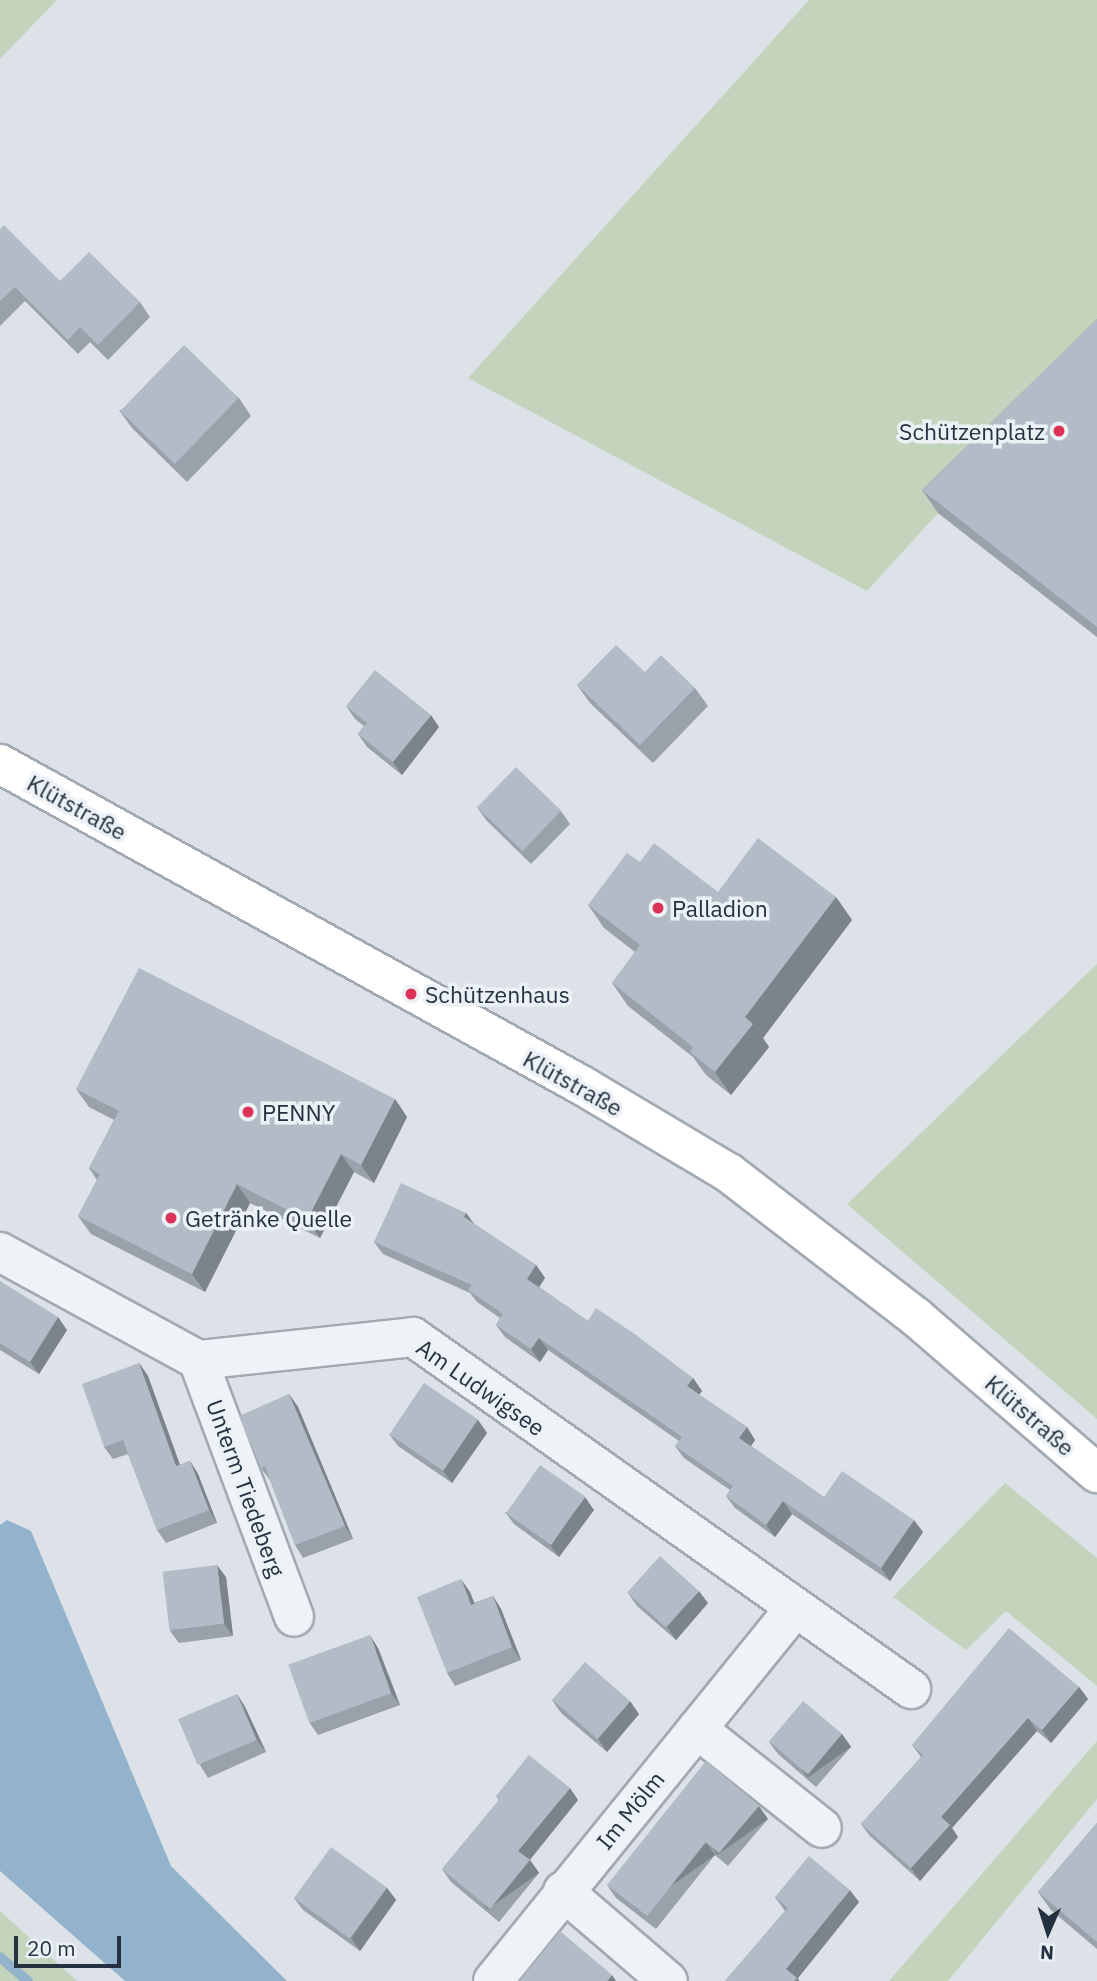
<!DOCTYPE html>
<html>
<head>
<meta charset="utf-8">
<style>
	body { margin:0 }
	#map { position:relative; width:1097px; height:1981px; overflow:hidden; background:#dce2e8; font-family:"IBM Plex Sans",sans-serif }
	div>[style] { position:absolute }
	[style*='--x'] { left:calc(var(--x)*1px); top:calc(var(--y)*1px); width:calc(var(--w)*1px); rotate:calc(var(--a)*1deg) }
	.green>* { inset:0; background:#c4d3bc }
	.water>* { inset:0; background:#93b3cd }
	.stream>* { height:10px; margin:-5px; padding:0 5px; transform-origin:5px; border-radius:5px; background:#93b3cd }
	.roads { filter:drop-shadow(2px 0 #a1a9b2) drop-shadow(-2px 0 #a1a9b2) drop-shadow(0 2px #a1a9b2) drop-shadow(0 -2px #a1a9b2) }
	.minor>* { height:38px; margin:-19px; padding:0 19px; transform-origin:19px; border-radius:19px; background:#eff2f6 }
	.major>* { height:38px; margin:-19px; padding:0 19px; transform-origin:19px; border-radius:19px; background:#fff }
	.wall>* { inset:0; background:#9aa1aa }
	.shaded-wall>* { inset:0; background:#7d838b; transform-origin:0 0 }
	.building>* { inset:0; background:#b3bbc6; transform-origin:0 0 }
	.dots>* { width:19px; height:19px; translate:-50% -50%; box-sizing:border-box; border:4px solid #ecf1f6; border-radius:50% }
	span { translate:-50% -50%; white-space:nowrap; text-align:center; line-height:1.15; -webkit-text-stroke:7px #ecf1f6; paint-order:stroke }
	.poi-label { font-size:23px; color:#243140 }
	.right { translate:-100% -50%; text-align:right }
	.left { translate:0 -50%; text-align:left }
	.street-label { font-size:23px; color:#243140 }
	.north { position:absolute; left:1013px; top:1897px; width:70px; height:70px; -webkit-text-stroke:5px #ecf1f6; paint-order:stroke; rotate:183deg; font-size:19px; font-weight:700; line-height:28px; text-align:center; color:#243140 }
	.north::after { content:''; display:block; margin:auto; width:24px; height:32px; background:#243140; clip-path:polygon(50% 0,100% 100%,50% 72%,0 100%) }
	.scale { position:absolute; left:14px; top:1936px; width:107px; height:32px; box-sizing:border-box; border:4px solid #243140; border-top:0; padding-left:9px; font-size:21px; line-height:24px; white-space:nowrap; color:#243140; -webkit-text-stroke:5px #ecf1f6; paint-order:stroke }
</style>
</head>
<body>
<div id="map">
	<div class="green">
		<i style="clip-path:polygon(0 0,57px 0,0 59px)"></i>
		<i style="clip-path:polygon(809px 0,1097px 0,1097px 637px,938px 513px,867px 591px,468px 378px)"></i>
		<i style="clip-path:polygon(1097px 964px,1097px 1419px,847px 1204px)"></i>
		<i style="clip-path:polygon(1005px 1483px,1097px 1558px,1097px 1686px,1006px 1611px,966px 1650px,893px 1597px)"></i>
		<i style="clip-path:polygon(1097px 1741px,1097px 1799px,948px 1981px,889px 1981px)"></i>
		<i style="clip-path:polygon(0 1911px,77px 1981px,0 1981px)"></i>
	</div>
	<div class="water">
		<i style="clip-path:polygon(7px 1520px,31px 1531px,171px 1866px,287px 1981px,125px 1981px,0 1871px,0 1525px)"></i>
	</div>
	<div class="stream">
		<i style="--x:0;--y:1957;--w:37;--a:41"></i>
	</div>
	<div class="roads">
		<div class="minor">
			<i style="--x:0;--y:1252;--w:226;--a:28.6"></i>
			<i style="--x:198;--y:1360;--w:216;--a:-6.1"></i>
			<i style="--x:413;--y:1337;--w:610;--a:35.25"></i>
			<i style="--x:198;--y:1360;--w:274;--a:69.5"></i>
			<i style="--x:697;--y:1729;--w:159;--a:38.4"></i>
			<i style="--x:563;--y:1891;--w:138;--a:40.6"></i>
			<i style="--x:493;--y:1981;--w:479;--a:-51"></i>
		</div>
		<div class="major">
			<i style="--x:0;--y:764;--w:666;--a:28.91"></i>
			<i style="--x:583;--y:1086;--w:170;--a:30.8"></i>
			<i style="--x:729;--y:1173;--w:236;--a:37.6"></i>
			<i style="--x:916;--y:1317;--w:239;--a:40.8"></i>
		</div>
	</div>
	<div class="wall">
		<i style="clip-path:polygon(0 229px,60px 281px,140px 302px,150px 317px,108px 360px,90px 342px,78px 354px,25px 301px,0 326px)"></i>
		<i style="clip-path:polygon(1097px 319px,1097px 637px,938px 513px,922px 490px)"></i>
		<i style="clip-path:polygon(239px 398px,251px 416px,187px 482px,132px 428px,119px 410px)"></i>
		<i style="clip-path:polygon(645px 672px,695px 688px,708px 706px,653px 763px,590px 703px,577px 685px)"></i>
		<i style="clip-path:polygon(346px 706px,439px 727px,402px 775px,367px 747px,358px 734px,364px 726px,355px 719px)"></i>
		<i style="clip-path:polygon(477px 807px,561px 811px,570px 824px,531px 864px,486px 820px)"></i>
		<i style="clip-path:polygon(640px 862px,718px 892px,836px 897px,852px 920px,763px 1038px,769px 1047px,731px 1095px,706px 1075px,693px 1057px,628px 1006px,612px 983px,635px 952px,604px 928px,588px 905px)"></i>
		<i style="clip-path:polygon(76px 1089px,395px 1099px,407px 1117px,374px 1183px,354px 1172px,320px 1238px,250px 1203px,205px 1292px,91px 1234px,78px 1216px,97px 1180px,89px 1168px,114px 1120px,89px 1107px)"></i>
		<i style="clip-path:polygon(466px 1213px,473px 1223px,536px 1265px,545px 1278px,539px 1287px,588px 1321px,693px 1378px,702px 1391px,699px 1395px,747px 1427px,755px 1440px,751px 1446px,824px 1497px,923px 1532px,890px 1581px,792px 1514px,775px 1537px,735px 1508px,726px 1496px,730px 1490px,684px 1458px,675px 1446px,679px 1441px,548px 1350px,540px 1362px,505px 1337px,496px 1325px,500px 1318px,477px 1302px,470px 1293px,383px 1254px,374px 1242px)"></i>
		<i style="clip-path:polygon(0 1281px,67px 1330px,39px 1374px,0 1350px)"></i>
		<i style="clip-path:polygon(139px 1363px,148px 1376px,180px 1465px,190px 1461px,198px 1474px,217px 1523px,166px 1543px,157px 1530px,128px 1454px,113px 1459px,104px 1447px)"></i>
		<i style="clip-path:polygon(289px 1394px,298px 1407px,353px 1539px,303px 1558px,295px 1545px,270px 1480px,261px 1468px)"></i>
		<i style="clip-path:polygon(478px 1420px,487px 1433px,452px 1483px,398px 1446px,389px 1434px)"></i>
		<i style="clip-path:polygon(594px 1510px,559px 1557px,514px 1524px,505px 1512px)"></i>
		<i style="clip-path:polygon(226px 1577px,233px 1636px,179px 1643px,170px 1631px)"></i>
		<i style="clip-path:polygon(470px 1592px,474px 1603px,493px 1596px,501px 1609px,521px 1660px,455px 1686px,447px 1673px)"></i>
		<i style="clip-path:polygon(628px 1593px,708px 1603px,676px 1640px,637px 1606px)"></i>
		<i style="clip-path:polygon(378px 1648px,400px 1705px,318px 1735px,309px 1722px)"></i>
		<i style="clip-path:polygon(1079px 1687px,1088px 1699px,1051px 1743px,1037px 1731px,952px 1828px,958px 1837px,920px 1881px,870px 1836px,861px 1824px,921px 1757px,912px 1745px)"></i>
		<i style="clip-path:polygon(237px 1694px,245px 1707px,266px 1752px,208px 1778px,200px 1765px)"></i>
		<i style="clip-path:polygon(552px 1700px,639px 1714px,607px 1752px,561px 1713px)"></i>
		<i style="clip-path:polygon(842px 1734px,851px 1747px,816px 1787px,778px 1754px,769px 1742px)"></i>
		<i style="clip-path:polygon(496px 1796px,578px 1800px,530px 1860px,539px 1873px,499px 1922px,451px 1882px,442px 1869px,499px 1800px)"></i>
		<i style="clip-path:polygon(768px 1819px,728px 1866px,715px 1855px,656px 1929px,616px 1898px,607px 1885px)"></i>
		<i style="clip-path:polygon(1097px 1823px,1097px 1949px,1051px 1910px,1038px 1892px)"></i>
		<i style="clip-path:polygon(387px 1888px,396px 1900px,360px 1951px,303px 1910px,294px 1898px)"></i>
		<i style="clip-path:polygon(775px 1897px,859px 1902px,798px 1978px,725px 1981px,785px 1911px)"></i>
	</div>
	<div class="shaded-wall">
		<i style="clip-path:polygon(431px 715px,439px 727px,402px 775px,393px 762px)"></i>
		<i style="clip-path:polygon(836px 897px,852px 920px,763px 1038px,769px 1047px,731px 1095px,715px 1072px,745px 1017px)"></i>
		<i style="clip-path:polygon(395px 1099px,407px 1117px,374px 1183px,361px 1165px)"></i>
		<i style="clip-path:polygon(341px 1154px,354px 1172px,320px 1238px,307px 1220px)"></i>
		<i style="clip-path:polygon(237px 1184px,250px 1203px,205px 1292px,192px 1274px)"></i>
		<i style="clip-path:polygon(466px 1213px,475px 1225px,464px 1217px)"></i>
		<i style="clip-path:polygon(536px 1265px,545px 1278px,536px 1292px,527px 1279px)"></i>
		<i style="clip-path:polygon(58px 1317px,67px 1330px,39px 1374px,30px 1362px)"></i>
		<i style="clip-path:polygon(539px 1338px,548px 1350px,540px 1362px,531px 1349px)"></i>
		<i style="clip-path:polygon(139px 1363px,148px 1376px,185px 1479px,176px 1466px)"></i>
		<i style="clip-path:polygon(693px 1378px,702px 1391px,696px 1399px,687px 1386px)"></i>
		<i style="clip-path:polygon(289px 1394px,298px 1407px,353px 1539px,345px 1526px)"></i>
		<i style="clip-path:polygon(478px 1420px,487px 1433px,452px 1483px,443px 1471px)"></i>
		<i style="clip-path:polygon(747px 1427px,755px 1440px,748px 1450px,739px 1438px)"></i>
		<i style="clip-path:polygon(190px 1461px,198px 1474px,217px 1523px,209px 1510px)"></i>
		<i style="clip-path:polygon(585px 1497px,594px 1510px,559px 1557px,550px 1545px)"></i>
		<i style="clip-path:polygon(783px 1501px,792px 1514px,775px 1537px,766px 1525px)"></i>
		<i style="clip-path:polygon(914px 1520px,923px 1532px,890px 1581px,881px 1568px)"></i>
		<i style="clip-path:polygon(217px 1565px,226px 1577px,233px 1636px,224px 1624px)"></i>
		<i style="clip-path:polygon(461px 1579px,470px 1592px,480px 1617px,471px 1605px)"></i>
		<i style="clip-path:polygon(699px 1591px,708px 1603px,676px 1640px,667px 1627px)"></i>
		<i style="clip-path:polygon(493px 1596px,501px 1609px,521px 1660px,512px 1647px)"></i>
		<i style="clip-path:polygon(370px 1635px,378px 1648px,400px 1705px,391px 1693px)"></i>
		<i style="clip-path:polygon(1079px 1687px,1088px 1699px,1051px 1743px,1042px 1730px)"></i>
		<i style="clip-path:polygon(237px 1694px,245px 1707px,266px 1752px,257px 1740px)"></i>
		<i style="clip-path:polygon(630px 1701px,639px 1714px,607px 1752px,598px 1739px)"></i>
		<i style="clip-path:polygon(1028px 1718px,1037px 1731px,952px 1828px,958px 1837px,920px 1881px,911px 1868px,941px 1817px)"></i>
		<i style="left:842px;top:1734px;width:16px;height:53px;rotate:55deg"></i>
		<i style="clip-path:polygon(570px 1788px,578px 1800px,527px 1863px,518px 1851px)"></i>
		<i style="left:759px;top:1806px;width:16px;height:62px;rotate:55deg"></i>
		<i style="left:706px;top:1842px;width:16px;height:95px;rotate:55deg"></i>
		<i style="left:530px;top:1860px;width:16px;height:63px;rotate:55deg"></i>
		<i style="clip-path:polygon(387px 1888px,396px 1900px,360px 1951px,351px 1938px)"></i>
		<i style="clip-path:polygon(850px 1890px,859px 1902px,798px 1978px,799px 1981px,794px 1981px,786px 1969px)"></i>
		<i style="clip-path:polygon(612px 1975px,616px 1981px,607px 1981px)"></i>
	</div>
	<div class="building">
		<i style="clip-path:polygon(4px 225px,60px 281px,89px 252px,140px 302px,98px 345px,80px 327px,68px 340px,15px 287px,0 301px,0 229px)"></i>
		<i style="clip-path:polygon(1097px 319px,1097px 627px,922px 490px)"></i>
		<i style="left:184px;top:345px;width:76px;height:92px;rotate:44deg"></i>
		<i style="clip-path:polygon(616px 645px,645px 672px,661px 655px,695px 688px,640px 745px,577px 685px)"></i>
		<i style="clip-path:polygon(375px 670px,431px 715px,393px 762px,358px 734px,367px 723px,346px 706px)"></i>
		<i style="left:516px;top:767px;width:63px;height:56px;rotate:44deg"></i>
		<i style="clip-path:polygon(758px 838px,836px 897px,745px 1017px,753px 1024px,715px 1072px,690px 1052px,693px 1047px,612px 983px,640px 945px,588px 905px,627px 853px,640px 862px,654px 843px,718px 892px)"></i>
		<i style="clip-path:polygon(139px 968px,395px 1099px,361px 1165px,341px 1154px,307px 1220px,237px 1184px,192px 1274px,78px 1216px,100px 1174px,89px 1168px,119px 1111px,76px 1089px)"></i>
		<i style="clip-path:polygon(401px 1183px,466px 1213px,464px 1217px,536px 1265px,527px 1279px,588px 1321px,596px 1308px,636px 1335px,693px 1378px,687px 1386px,747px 1427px,739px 1438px,824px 1497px,842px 1471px,914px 1520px,881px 1568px,783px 1501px,766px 1525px,726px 1496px,733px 1486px,675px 1446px,682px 1437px,539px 1338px,531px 1349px,496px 1325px,503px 1314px,468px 1290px,472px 1285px,374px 1242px)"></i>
		<i style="clip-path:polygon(0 1281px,58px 1317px,30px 1362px,0 1343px)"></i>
		<i style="clip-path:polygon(139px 1363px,176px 1466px,190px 1461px,209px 1510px,157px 1530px,123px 1440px,104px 1447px,82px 1384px)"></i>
		<i style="left:424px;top:1383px;width:65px;height:62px;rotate:34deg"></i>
		<i style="clip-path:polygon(289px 1394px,345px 1526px,295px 1545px,265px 1466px,261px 1468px,239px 1416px)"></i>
		<i style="left:540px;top:1465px;width:55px;height:59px;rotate:35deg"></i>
		<i style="left:660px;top:1556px;width:52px;height:49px;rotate:42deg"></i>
		<i style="left:217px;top:1565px;width:59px;height:55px;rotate:83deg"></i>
		<i style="clip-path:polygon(461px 1579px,471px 1605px,493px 1596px,512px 1647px,447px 1673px,417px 1597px)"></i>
		<i style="clip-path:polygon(1009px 1628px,1079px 1687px,1042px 1730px,1028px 1718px,941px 1817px,950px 1825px,911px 1868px,861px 1824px,923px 1755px,912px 1745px)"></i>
		<i style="left:370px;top:1635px;width:62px;height:87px;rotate:70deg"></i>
		<i style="left:585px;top:1662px;width:60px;height:50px;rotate:41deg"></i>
		<i style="left:237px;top:1694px;width:50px;height:64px;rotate:67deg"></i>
		<i style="left:803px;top:1701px;width:51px;height:53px;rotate:40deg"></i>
		<i style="clip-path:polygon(529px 1755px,570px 1788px,518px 1851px,530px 1860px,490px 1909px,442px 1869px,500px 1799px,496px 1796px)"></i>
		<i style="clip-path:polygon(706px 1761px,759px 1806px,719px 1853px,706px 1842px,647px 1916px,607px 1885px)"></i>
		<i style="clip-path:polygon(1097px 1823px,1097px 1942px,1038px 1892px)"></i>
		<i style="left:331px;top:1847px;width:69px;height:63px;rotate:36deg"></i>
		<i style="clip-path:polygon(809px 1856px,850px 1890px,786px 1969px,797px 1978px,794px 1981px,725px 1981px,788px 1908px,775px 1897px)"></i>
		<i style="clip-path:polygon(560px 1931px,612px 1975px,607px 1981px,519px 1981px)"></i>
	</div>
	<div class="dots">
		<i style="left:1059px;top:431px;background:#dd3258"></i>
		<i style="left:658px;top:908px;background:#dd3258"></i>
		<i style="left:411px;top:994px;background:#dd3258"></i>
		<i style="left:248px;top:1112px;background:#dd3258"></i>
		<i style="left:171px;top:1218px;background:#dd3258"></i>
	</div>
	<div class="poi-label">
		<span class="right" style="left:1045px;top:431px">Schützenplatz</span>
		<span class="left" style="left:672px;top:908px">Palladion</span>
		<span class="left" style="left:425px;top:994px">Schützenhaus</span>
		<span class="left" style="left:262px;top:1112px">PENNY</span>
		<span class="left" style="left:185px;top:1218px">Getränke Quelle</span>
	</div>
	<div class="street-label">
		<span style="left:77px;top:807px;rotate:29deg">Klütstraße</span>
		<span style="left:573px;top:1083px;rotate:29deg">Klütstraße</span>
		<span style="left:481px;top:1387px;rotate:35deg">Am Ludwigsee</span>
		<span style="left:1030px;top:1415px;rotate:41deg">Klütstraße</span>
		<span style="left:246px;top:1488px;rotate:70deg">Unterm Tiedeberg</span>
		<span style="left:630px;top:1810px;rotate:-51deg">Im Mölm</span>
	</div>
	<div class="north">N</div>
	<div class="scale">20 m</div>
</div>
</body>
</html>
